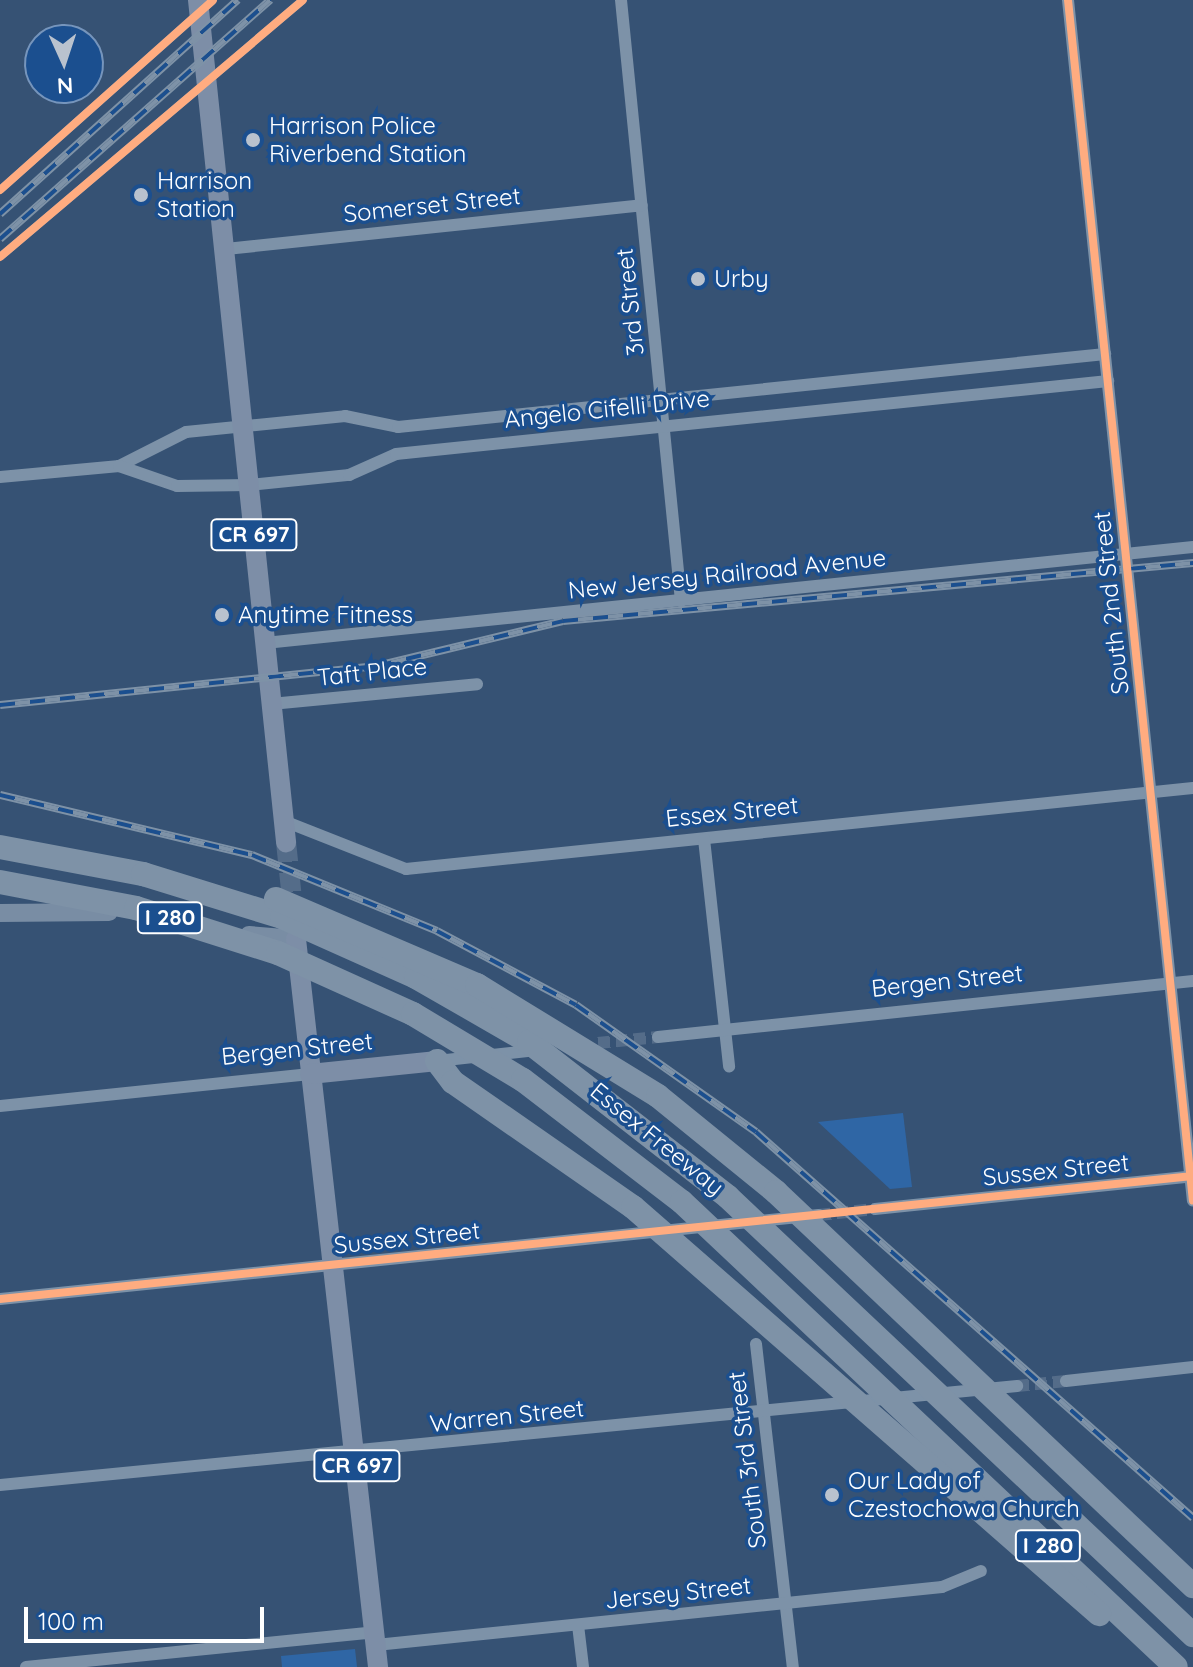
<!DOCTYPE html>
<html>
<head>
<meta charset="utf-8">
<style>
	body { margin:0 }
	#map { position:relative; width:1193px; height:1667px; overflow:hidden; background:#365274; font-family:Quicksand,sans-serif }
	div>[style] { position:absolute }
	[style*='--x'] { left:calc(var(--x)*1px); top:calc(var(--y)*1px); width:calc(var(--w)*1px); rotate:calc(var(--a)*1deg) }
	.green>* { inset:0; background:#2f66a5 }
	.street-tunnel>* { height:12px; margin-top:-6px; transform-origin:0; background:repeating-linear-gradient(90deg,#546c89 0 12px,transparent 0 18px) }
	.primary-tunnel>* { height:20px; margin-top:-10px; transform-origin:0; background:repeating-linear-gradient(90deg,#546c89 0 20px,transparent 0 30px) }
	.street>* { height:12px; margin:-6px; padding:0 6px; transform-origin:6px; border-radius:6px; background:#7d92a8 }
	.secondary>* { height:18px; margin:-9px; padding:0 9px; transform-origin:9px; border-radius:9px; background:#798da4 }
	.primary>* { height:20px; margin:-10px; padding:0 10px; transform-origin:10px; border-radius:10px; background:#7d8ea7 }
	.highway>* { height:24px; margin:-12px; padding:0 12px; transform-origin:12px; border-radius:12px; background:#7e92a7 }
	.rail>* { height:8px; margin-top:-4px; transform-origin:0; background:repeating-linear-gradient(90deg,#1b4f8f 0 15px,#7e92a7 0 30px); box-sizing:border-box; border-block:2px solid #7e92a7 }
	.cycleway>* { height:8px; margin:-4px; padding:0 4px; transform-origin:4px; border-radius:4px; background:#ffac80 }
	.dots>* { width:22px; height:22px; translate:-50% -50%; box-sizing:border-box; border:4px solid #1b4f8f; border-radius:50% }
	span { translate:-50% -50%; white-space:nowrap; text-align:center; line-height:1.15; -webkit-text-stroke:7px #1b4f8f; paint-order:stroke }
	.shield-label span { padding:2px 6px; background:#1b4f8f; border:2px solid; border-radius:6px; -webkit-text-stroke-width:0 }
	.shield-label { font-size:22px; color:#fff; font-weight:700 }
	.poi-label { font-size:24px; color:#fff }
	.left { translate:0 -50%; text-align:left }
	.street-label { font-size:24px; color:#fff }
	.north { position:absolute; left:24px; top:24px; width:80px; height:80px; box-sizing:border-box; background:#1b4f8f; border:2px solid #7695bc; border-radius:50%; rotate:177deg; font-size:22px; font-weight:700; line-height:32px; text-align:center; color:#fff }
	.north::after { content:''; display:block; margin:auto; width:28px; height:36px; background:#b9c2ce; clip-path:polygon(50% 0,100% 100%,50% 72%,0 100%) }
	.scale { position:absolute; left:24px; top:1607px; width:240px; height:36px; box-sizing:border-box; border:4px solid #fff; border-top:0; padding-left:10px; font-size:24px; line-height:28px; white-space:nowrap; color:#fff; -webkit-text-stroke:6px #1b4f8f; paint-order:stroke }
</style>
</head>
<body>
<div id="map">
	<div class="green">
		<i style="clip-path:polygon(903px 1113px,912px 1187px,890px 1189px,818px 1122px)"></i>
		<i style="clip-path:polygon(355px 1649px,357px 1667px,282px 1667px,281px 1656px)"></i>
	</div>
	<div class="street-tunnel">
		<i style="--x:598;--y:1043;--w:60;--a:-5.7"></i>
		<i style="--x:819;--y:1215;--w:56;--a:-6.1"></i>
		<i style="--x:1017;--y:1386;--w:49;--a:-5.8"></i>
	</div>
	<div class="primary-tunnel">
		<i style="--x:286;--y:842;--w:76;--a:84"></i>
	</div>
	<div class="street">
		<i style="--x:621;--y:0;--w:604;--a:84.3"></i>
		<i style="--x:1068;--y:0;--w:1207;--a:84.06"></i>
		<i style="--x:226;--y:249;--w:418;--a:-6"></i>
		<i style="--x:119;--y:466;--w:75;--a:-26.9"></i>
		<i style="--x:186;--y:432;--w:160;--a:-5.7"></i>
		<i style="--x:345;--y:416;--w:54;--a:11.7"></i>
		<i style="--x:398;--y:427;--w:711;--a:-5.9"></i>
		<i style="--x:0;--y:477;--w:120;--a:-5.3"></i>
		<i style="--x:119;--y:466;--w:61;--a:19"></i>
		<i style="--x:177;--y:486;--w:73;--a:-0.8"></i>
		<i style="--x:250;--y:485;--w:100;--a:-5.8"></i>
		<i style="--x:349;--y:475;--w:51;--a:-24.1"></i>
		<i style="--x:396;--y:454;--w:716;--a:-5.85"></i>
		<i style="--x:265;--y:643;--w:933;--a:-5.91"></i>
		<i style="--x:271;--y:704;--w:207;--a:-5.5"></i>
		<i style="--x:284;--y:821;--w:131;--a:21.5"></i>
		<i style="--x:406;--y:869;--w:791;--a:-5.88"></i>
		<i style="--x:704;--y:839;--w:229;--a:83.7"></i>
		<i style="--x:658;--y:1037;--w:538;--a:-5.98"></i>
		<i style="--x:437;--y:1061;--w:100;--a:-6.3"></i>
		<i style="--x:0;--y:1106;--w:312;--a:-5.9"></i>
		<i style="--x:875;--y:1209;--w:320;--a:-5.9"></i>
		<i style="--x:0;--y:1299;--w:823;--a:-5.86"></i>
		<i style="--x:756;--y:1344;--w:325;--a:83.5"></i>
		<i style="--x:1066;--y:1381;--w:128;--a:-6.3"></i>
		<i style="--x:0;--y:1485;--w:1022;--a:-5.56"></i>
		<i style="--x:578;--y:1625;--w:42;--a:83.2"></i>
		<i style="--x:376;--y:1645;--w:569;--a:-5.85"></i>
		<i style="--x:942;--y:1587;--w:42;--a:-22.3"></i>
		<i style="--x:26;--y:1667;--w:350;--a:-5.7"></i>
	</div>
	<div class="secondary">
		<i style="--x:0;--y:913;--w:109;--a:-0.5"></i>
		<i style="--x:249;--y:935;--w:47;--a:4.9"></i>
	</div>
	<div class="primary">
		<i style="--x:198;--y:0;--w:847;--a:84.03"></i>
		<i style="--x:296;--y:939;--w:733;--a:83.57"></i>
		<i style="--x:310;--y:1074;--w:128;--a:-5.8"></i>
	</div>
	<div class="highway">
		<i style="--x:0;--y:847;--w:146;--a:10.7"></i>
		<i style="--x:143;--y:874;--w:145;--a:17.2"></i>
		<i style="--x:282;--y:917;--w:147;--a:24.1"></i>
		<i style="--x:416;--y:977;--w:130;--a:29.9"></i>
		<i style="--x:529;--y:1042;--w:252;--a:37.9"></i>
		<i style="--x:728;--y:1197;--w:639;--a:43.29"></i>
		<i style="--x:0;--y:882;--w:138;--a:10.8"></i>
		<i style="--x:136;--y:908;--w:149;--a:17.6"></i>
		<i style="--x:278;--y:953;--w:148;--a:24.3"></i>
		<i style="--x:413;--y:1014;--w:128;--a:31"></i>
		<i style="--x:523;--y:1080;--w:200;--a:37.5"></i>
		<i style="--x:682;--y:1202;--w:678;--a:43.27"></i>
		<i style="--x:276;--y:899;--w:219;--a:23.2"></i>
		<i style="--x:477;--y:985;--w:212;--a:31.5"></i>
		<i style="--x:658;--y:1096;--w:152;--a:39.1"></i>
		<i style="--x:776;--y:1192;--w:574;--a:43.38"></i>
		<i style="--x:437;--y:1061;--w:26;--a:53"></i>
		<i style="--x:453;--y:1082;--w:219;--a:34.8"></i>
		<i style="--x:633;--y:1207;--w:619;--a:41.13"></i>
	</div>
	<div class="rail">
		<i style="--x:0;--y:190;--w:285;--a:-41.7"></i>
		<i style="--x:0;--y:214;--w:320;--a:-42"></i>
		<i style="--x:0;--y:239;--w:361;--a:-41.5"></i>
		<i style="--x:0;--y:257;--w:397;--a:-40.3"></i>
		<i style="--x:0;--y:705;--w:379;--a:-5.9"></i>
		<i style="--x:377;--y:666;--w:191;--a:-13.6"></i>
		<i style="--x:563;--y:621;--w:633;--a:-5.26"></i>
		<i style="--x:0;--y:795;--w:259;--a:13.4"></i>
		<i style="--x:252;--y:855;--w:200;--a:22.3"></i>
		<i style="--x:437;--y:931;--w:157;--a:28"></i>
		<i style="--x:576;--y:1005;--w:220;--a:35.2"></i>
		<i style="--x:756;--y:1132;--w:583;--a:41.45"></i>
	</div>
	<div class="cycleway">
		<i style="--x:1068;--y:0;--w:1207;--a:84.06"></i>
		<i style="--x:0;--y:190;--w:285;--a:-41.7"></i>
		<i style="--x:0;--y:257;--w:397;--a:-40.3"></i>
		<i style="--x:0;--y:1299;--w:1199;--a:-5.89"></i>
	</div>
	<div class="dots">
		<i style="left:253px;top:140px;background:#b9c2ce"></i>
		<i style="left:141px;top:195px;background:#b9c2ce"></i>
		<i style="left:698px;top:279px;background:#b9c2ce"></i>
		<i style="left:222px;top:615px;background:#b9c2ce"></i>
		<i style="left:832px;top:1495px;background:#b9c2ce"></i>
	</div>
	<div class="shield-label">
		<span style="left:254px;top:535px">CR 697</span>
		<span style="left:170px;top:918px">I 280</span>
		<span style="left:357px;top:1466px">CR 697</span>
		<span style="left:1048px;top:1546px">I 280</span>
	</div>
	<div class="poi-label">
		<span class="left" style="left:269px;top:140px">Harrison Police<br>Riverbend Station</span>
		<span class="left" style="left:157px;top:195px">Harrison<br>Station</span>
		<span class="left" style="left:714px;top:279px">Urby</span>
		<span class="left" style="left:238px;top:615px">Anytime Fitness</span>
		<span class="left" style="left:848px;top:1495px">Our Lady of<br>Czestochowa Church</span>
	</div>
	<div class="street-label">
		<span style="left:432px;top:205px;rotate:-6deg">Somerset Street</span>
		<span style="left:630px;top:302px;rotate:-96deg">3rd Street</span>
		<span style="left:607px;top:409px;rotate:-6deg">Angelo Cifelli Drive</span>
		<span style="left:727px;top:574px;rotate:-6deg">New Jersey Railroad Avenue</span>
		<span style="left:1111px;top:603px;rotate:-96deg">South 2nd Street</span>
		<span style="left:372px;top:672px;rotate:-6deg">Taft Place</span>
		<span style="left:732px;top:812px;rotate:-6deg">Essex Street</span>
		<span style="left:947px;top:981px;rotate:-6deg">Bergen Street</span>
		<span style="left:297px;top:1049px;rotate:-6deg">Bergen Street</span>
		<span style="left:657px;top:1139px;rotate:39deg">Essex Freeway</span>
		<span style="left:1056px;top:1170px;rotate:-6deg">Sussex Street</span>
		<span style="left:407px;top:1238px;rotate:-6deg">Sussex Street</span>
		<span style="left:507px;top:1416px;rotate:-6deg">Warren Street</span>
		<span style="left:747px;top:1460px;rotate:-97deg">South 3rd Street</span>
		<span style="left:678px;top:1593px;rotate:-6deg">Jersey Street</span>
	</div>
	<div class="north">N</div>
	<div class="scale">100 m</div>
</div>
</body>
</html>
